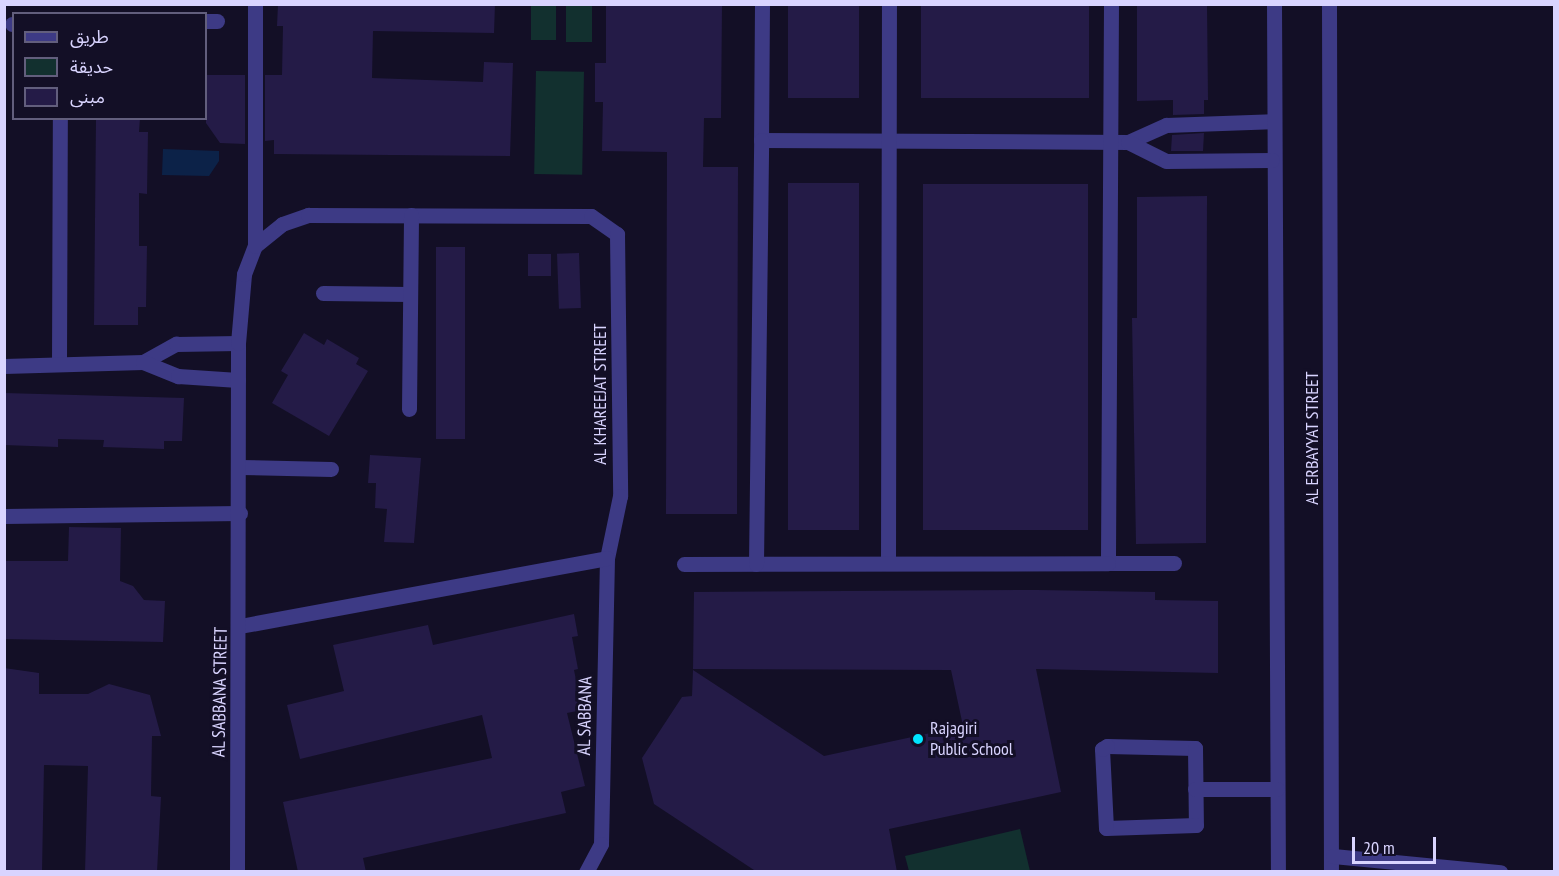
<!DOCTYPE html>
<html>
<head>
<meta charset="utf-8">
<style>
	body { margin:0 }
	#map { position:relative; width:1559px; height:876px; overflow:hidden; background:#130f26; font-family:"PT Sans Narrow","Noto Sans Arabic",sans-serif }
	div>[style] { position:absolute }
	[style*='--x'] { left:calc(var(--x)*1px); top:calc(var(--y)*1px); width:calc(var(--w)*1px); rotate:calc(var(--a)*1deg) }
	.green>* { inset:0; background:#12302f; transform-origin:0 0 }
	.water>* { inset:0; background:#0c2248 }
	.building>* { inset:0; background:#241b47; transform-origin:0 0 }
	.minor>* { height:15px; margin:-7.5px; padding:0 7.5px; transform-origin:7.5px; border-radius:7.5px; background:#3d3a85 }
	.dots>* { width:16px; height:16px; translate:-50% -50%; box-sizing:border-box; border:3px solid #130f26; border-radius:50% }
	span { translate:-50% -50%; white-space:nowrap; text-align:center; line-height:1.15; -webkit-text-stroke:6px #130f26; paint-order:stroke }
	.street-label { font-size:18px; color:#d9d4ff }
	.poi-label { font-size:18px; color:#d9d4ff }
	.left { translate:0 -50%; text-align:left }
	.frame { position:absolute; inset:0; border:6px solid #d9d4ff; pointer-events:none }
	.legend { position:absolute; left:12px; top:12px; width:195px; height:108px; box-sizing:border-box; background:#130f26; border:2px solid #625e7d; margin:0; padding:8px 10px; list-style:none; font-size:18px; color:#d9d4ff }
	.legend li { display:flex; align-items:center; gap:12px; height:30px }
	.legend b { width:30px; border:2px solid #625e7d }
	.scale { position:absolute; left:1352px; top:837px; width:84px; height:27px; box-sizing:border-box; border:3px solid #d9d4ff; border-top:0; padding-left:8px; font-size:18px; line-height:21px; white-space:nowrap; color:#d9d4ff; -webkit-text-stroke:4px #130f26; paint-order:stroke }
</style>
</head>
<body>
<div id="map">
	<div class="green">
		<i style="left:531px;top:5px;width:25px;height:35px"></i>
		<i style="left:566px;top:5px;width:26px;height:37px"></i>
		<i style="left:536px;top:71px;width:48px;height:103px;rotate:1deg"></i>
		<i style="clip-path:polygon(1020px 829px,1030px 871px,909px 871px,905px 856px)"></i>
	</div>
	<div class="water">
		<i style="clip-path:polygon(163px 149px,219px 151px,219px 161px,209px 176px,162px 175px)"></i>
	</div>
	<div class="building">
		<i style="clip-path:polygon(278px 4px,495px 4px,494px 33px,373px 31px,372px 78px,483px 82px,484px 62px,513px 63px,510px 156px,274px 154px,274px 140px,265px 141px,265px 75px,282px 75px,283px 26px,277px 26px)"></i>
		<i style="clip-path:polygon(606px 4px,722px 4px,721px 118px,704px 118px,703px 167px,738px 167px,737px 514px,666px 514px,667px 152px,602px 151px,603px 102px,595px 102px,595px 63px,606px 63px)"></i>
		<i style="left:788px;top:4px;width:71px;height:94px"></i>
		<i style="left:921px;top:4px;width:168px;height:94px"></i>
		<i style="clip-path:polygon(1137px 4px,1207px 4px,1208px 100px,1204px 100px,1204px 114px,1173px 115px,1173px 100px,1137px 101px)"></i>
		<i style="clip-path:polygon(206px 75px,245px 75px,245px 144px,220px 143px,206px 123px)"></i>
		<i style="clip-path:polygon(96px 118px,140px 118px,139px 132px,148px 132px,147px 194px,139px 193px,139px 246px,147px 246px,146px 307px,138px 307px,138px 325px,94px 325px)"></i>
		<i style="clip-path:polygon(1204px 133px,1203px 151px,1171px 151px,1172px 135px)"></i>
		<i style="left:859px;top:183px;width:347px;height:71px;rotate:90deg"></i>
		<i style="left:1088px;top:184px;width:346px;height:165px;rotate:90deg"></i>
		<i style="clip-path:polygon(1207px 196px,1206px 543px,1136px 544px,1132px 318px,1137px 318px,1137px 197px)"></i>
		<i style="left:436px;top:247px;width:29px;height:192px"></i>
		<i style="left:579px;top:253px;width:55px;height:22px;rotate:88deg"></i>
		<i style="left:528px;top:254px;width:23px;height:22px"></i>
		<i style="clip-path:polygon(304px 333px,324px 345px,327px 339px,359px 358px,356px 364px,368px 371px,329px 436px,272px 403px,288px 375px,281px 371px)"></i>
		<i style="clip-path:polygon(4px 393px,184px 398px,182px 441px,164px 441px,164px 449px,103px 447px,104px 440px,58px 439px,58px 447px,4px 445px)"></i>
		<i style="clip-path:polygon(370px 455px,421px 458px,414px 543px,384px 542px,387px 509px,375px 508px,376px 483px,368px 483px)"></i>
		<i style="clip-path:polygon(69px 527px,121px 528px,120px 581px,133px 586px,144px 600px,165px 601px,163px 642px,4px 639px,4px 561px,68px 561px)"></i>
		<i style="clip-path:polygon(1037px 590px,1155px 592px,1155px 600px,1218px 601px,1218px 673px,1036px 669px,1061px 792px,889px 829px,897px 872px,757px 872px,654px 804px,642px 758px,682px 697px,692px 696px,693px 670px,824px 756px,963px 726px,951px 670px,693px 669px,694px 592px)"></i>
		<i style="clip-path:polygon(574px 614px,578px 636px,572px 637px,578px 669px,574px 670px,582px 710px,567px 713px,585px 786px,561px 792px,566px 813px,363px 858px,366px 872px,298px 872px,283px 802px,492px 758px,482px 715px,300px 759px,287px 705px,344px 691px,333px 645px,428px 625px,433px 645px)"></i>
		<i style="clip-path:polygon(4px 668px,39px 673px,39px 694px,88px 694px,109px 684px,150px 695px,161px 736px,152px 736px,151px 796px,161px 797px,157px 872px,85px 872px,88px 766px,44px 765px,42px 872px,4px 872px)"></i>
	</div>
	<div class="minor">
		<i style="--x:762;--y:4;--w:136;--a:90.4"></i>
		<i style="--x:761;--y:140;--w:367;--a:0.3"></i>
		<i style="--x:1128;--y:142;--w:42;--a:-24.1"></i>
		<i style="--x:1166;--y:125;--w:108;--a:-2.1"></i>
		<i style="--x:1111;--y:4;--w:559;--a:90.31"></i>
		<i style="--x:1108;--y:563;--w:66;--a:0"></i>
		<i style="--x:1274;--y:4;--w:868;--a:89.74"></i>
		<i style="--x:1329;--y:4;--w:868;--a:89.87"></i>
		<i style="--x:206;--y:21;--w:11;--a:0"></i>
		<i style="--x:12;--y:24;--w:2;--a:0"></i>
		<i style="--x:1128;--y:142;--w:42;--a:26.6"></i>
		<i style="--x:1166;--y:161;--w:106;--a:-0.5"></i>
		<i style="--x:255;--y:246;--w:35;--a:-39"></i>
		<i style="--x:282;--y:224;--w:28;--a:-19"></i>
		<i style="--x:308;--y:215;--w:283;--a:0.2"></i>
		<i style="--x:591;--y:216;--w:32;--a:35"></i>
		<i style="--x:617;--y:234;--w:262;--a:89.3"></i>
		<i style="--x:620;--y:496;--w:63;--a:101.8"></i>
		<i style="--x:607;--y:558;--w:286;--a:91.2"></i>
		<i style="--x:601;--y:844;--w:32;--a:118"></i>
		<i style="--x:323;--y:293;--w:87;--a:0.7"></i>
		<i style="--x:143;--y:362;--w:38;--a:-29"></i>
		<i style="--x:176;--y:344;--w:62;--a:-0.9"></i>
		<i style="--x:59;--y:364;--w:246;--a:-89.8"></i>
		<i style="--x:4;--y:366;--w:139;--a:-1.6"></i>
		<i style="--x:143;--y:362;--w:38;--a:22"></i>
		<i style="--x:178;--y:376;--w:60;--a:3.8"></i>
		<i style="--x:409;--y:409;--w:194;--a:-89.4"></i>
		<i style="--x:239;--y:467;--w:92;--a:1.2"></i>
		<i style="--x:4;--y:516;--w:236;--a:-0.7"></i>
		<i style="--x:888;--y:563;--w:559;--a:-89.9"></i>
		<i style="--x:684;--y:564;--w:424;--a:-0.1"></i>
		<i style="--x:756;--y:564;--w:424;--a:-89.3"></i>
		<i style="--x:240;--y:626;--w:373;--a:-10.5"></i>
		<i style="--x:1107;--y:746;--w:88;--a:1.3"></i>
		<i style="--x:1195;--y:748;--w:77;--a:89.3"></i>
		<i style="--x:1196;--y:825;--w:90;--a:178.1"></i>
		<i style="--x:1106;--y:828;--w:79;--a:-92.9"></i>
		<i style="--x:1102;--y:749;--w:6;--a:-31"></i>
		<i style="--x:1195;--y:789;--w:82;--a:0"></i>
		<i style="--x:1333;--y:856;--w:168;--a:5.5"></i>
		<i style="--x:237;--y:872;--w:529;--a:-89.89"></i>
		<i style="--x:238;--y:343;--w:69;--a:-85"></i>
		<i style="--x:244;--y:274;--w:30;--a:-69"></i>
		<i style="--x:255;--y:246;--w:242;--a:-90"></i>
	</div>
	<div class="dots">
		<i style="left:918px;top:739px;background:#00e5ff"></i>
	</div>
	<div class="street-label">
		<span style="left:600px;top:394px;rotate:-90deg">AL KHAREEJAT STREET</span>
		<span style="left:1312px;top:438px;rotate:-90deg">AL ERBAYYAT STREET</span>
		<span style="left:220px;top:692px;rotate:-89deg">AL SABBANA STREET</span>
		<span style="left:585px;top:716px;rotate:-89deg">AL SABBANA</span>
	</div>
	<div class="poi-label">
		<span class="left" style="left:930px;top:739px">Rajagiri<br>Public School</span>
	</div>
	<div class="frame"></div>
	<ul class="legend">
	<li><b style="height:8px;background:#3d3a85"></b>طريق</li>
	<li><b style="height:16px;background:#12302f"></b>حديقة</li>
	<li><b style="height:16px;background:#241b47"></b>مبنى</li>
	</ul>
	<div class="scale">20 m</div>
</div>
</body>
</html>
